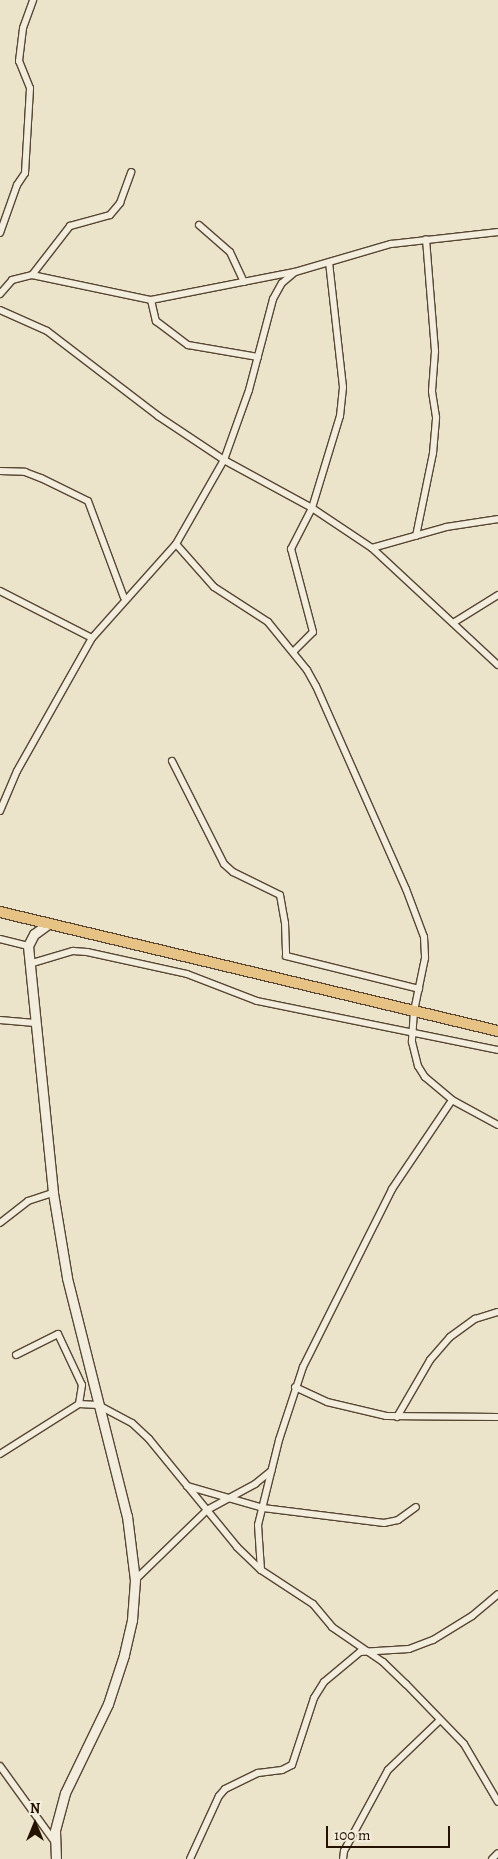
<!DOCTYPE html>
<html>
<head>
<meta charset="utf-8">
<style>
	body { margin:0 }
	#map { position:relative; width:498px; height:1859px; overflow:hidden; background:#ece4ca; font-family:Alegreya,serif }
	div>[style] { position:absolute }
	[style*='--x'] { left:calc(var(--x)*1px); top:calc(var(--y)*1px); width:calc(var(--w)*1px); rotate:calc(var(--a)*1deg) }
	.roads { filter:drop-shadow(1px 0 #564632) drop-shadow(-1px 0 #564632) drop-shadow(0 1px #564632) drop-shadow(0 -1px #564632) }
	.minor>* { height:6px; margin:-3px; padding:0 3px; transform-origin:3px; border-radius:3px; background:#f3eddd }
	.tertiary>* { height:9px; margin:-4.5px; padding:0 4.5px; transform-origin:4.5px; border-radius:4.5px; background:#f3eddd }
	.primary>* { height:10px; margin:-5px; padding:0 5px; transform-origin:5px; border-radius:5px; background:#e6c285 }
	span { translate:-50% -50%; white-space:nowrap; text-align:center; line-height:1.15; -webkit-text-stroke:4px #f3eddd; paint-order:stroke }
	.north { position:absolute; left:10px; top:1799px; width:50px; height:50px; -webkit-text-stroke:4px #f3eddd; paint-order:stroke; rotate:0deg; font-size:14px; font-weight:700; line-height:20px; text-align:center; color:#241100 }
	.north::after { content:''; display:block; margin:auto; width:18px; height:22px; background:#241100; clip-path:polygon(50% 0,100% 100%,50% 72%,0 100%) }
	.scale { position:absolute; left:326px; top:1826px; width:124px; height:22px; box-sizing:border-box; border:2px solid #241100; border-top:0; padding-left:6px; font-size:15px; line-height:18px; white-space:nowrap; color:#241100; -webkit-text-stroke:4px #f3eddd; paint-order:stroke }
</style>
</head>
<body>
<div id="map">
	<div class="roads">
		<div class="minor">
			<i style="--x:199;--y:225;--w:41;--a:41.1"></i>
			<i style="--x:230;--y:252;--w:33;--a:65"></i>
			<i style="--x:0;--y:233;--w:51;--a:-70.5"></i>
			<i style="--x:17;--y:185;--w:14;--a:-56"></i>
			<i style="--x:25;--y:173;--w:85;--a:-86.6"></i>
			<i style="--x:30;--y:88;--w:29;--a:-112"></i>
			<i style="--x:19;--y:61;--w:33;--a:-83"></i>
			<i style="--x:23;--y:28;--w:30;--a:-70"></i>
			<i style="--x:32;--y:275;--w:62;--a:-52.2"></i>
			<i style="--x:70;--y:226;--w:41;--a:-15.4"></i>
			<i style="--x:110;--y:215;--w:16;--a:-50"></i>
			<i style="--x:120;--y:203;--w:33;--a:-70"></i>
			<i style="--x:0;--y:294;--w:18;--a:-49"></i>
			<i style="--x:12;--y:280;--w:21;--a:-14"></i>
			<i style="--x:32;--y:275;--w:122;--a:11.9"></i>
			<i style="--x:151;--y:300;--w:146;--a:-11.1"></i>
			<i style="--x:151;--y:300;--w:22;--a:77"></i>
			<i style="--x:156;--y:321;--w:40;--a:37"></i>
			<i style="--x:188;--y:345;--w:71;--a:9.7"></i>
			<i style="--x:0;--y:310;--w:51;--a:24.1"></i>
			<i style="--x:47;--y:331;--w:140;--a:37.4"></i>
			<i style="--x:158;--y:416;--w:79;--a:33.7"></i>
			<i style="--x:224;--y:460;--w:100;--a:28.6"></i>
			<i style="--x:312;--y:508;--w:72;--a:33.7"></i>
			<i style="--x:372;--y:548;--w:172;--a:42.9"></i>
			<i style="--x:0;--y:471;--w:25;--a:2"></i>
			<i style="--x:25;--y:472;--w:17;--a:21"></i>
			<i style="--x:41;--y:478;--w:52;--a:26.1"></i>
			<i style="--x:88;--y:501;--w:103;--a:69.6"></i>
			<i style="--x:416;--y:536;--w:85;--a:-78.4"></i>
			<i style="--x:433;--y:453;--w:36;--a:-85"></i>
			<i style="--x:436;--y:417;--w:26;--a:-99"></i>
			<i style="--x:432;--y:391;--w:40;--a:-85.7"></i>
			<i style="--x:435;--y:351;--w:112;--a:-94.6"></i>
			<i style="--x:176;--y:544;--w:57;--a:48.5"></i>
			<i style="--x:214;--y:587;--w:64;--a:32.9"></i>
			<i style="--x:268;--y:622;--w:62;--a:50.9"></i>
			<i style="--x:307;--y:670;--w:18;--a:61"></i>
			<i style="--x:316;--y:686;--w:222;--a:66.1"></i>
			<i style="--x:406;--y:889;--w:51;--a:69.4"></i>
			<i style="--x:424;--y:937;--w:21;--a:87"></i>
			<i style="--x:425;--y:958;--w:54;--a:101.7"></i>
			<i style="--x:414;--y:1011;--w:31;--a:94"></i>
			<i style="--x:412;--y:1042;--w:25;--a:76"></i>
			<i style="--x:418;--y:1066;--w:13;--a:58"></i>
			<i style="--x:425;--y:1077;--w:35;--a:40"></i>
			<i style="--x:452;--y:1100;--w:52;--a:28.5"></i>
			<i style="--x:372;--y:548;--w:77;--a:-15.8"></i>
			<i style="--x:446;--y:527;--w:53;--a:-8.7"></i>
			<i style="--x:0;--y:591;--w:103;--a:27.1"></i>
			<i style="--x:453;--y:623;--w:53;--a:-31.9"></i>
			<i style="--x:293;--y:652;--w:28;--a:-45"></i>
			<i style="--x:313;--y:632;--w:86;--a:-104.8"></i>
			<i style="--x:291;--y:549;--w:46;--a:-62.9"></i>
			<i style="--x:312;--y:508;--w:96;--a:-73.1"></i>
			<i style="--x:340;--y:416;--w:29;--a:-84"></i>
			<i style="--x:343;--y:387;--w:125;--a:-96.4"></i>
			<i style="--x:172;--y:761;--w:115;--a:63.2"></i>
			<i style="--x:224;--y:864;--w:12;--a:42"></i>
			<i style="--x:233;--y:872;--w:52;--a:26.1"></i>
			<i style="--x:280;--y:895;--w:28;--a:80"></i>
			<i style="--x:285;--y:923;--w:33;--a:88"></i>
			<i style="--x:286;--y:956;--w:137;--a:13.9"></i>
			<i style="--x:0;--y:811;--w:43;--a:-67"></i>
			<i style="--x:17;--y:771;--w:153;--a:-60.6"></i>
			<i style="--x:92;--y:638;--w:126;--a:-48.2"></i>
			<i style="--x:176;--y:544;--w:97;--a:-60.3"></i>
			<i style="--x:224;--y:460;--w:74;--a:-70.3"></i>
			<i style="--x:249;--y:390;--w:94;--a:-75.2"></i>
			<i style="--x:273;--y:299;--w:18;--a:-61"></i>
			<i style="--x:282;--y:283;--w:17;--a:-40"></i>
			<i style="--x:295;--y:272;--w:100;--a:-16.3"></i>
			<i style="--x:391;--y:244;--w:108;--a:-6.4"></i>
			<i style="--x:0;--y:939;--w:29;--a:14"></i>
			<i style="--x:29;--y:964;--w:46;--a:-16.5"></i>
			<i style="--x:73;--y:951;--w:14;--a:4"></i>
			<i style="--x:87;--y:952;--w:102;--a:12.4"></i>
			<i style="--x:187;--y:974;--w:75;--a:21.1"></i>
			<i style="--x:257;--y:1001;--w:246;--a:11.5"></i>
			<i style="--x:0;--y:1020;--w:35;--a:5"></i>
			<i style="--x:0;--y:1223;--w:36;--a:-38"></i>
			<i style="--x:28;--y:1201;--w:26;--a:-18"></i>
			<i style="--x:16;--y:1355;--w:47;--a:-26.6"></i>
			<i style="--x:58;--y:1334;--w:56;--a:64.8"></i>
			<i style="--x:82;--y:1385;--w:19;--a:99"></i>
			<i style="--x:295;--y:1387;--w:35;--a:25"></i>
			<i style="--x:327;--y:1402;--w:61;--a:13.3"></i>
			<i style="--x:386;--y:1416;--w:112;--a:0.5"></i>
			<i style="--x:397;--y:1417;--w:66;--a:-59.9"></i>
			<i style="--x:430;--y:1360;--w:30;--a:-49"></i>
			<i style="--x:450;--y:1337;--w:31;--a:-36"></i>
			<i style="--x:475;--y:1319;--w:24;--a:-17"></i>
			<i style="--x:0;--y:1454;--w:93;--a:-32.3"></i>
			<i style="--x:79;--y:1404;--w:19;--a:3"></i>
			<i style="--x:98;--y:1405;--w:38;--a:28"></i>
			<i style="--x:132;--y:1423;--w:23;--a:43"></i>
			<i style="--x:149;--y:1439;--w:139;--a:50.8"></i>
			<i style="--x:237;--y:1547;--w:33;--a:44"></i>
			<i style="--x:261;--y:1570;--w:62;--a:33.2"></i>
			<i style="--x:313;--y:1604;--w:30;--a:50"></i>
			<i style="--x:332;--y:1627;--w:62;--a:34.5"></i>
			<i style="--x:383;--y:1662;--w:32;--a:44"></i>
			<i style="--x:406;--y:1684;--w:83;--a:46"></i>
			<i style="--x:464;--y:1744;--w:67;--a:59.6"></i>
			<i style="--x:187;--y:1486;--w:79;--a:16.1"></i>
			<i style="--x:263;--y:1508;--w:122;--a:7.1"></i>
			<i style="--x:384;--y:1523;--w:14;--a:-12"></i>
			<i style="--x:398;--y:1520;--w:22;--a:-36"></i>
			<i style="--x:261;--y:1570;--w:45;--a:-93.8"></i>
			<i style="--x:258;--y:1525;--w:88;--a:-76.1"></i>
			<i style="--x:279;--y:1440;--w:77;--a:-71.8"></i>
			<i style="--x:303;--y:1367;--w:199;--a:-63.4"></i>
			<i style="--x:392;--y:1189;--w:107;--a:-56"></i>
			<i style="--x:135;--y:1580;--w:100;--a:-44.2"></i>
			<i style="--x:207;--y:1510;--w:55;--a:-28.4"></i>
			<i style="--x:255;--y:1484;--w:21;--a:-39"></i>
			<i style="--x:0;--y:1766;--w:92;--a:54.2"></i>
			<i style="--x:190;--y:1859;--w:69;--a:-65.3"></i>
			<i style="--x:219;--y:1796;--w:9;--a:-49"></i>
			<i style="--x:225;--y:1789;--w:37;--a:-26"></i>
			<i style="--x:258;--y:1773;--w:24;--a:-7"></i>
			<i style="--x:282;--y:1770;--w:11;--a:-27"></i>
			<i style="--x:292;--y:1765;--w:71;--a:-71.8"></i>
			<i style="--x:314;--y:1698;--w:19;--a:-58"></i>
			<i style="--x:324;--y:1682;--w:47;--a:-39.8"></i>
			<i style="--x:360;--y:1652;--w:49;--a:-3.5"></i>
			<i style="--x:409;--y:1649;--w:26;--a:-21"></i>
			<i style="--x:433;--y:1640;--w:46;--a:-31.6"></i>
			<i style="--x:472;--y:1616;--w:34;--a:-40"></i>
			<i style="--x:343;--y:1859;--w:8;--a:-83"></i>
			<i style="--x:344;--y:1851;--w:92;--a:-61.5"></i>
			<i style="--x:388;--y:1770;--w:72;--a:-43.9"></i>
			<i style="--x:492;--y:1859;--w:8;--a:-45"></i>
		</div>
		<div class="tertiary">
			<i style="--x:48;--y:924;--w:17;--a:144"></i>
			<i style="--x:34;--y:934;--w:13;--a:117"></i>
			<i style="--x:28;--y:946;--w:248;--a:84.2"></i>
			<i style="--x:53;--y:1193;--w:86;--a:80.6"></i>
			<i style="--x:67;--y:1278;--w:245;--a:75.9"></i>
			<i style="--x:127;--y:1516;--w:64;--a:82.9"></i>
			<i style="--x:135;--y:1580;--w:40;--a:94.3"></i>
			<i style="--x:132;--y:1620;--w:36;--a:103"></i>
			<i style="--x:124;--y:1655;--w:52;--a:108.1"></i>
			<i style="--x:108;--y:1704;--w:99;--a:115.8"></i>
			<i style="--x:65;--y:1793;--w:39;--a:105"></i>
			<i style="--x:55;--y:1831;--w:28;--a:88"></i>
		</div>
		<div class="primary">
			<i style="--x:0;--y:912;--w:512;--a:13.44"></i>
		</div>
	</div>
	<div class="north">N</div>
	<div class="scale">100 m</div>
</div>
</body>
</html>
